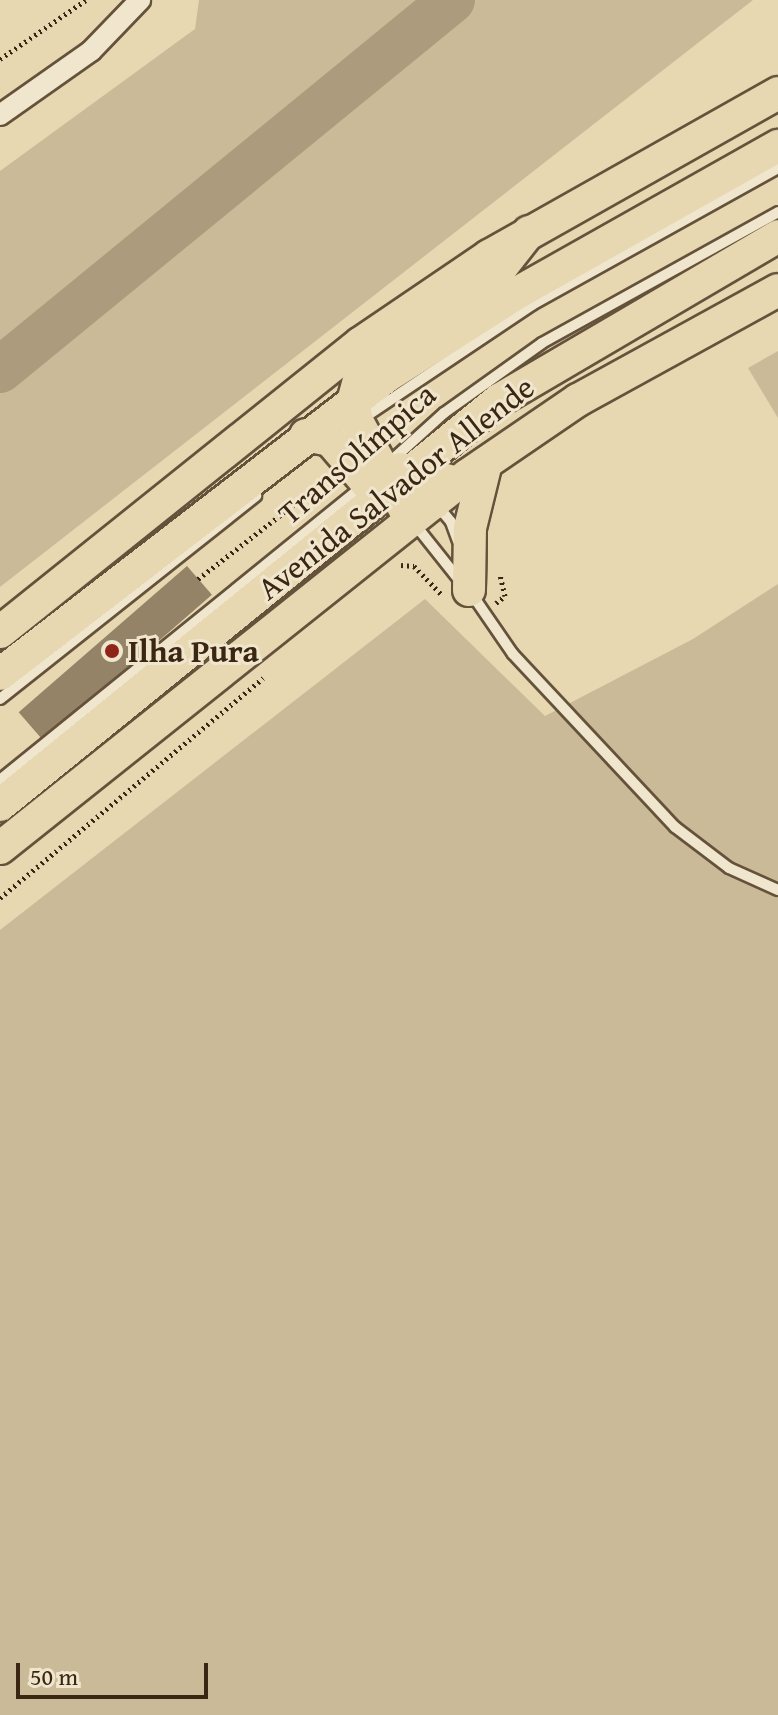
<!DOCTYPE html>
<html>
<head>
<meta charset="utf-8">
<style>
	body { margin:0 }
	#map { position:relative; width:778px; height:1715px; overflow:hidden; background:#e7d8b2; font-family:"Gentium Book Plus",serif }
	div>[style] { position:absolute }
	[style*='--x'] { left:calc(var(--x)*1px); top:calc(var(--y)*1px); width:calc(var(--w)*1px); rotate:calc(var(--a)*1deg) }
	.green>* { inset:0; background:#caba97 }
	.river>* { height:46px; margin:-23px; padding:0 23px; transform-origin:23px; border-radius:23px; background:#ac9b7c }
	.building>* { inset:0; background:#948366; transform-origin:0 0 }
	.path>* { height:5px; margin-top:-2.5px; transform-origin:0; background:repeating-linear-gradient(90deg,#3a2613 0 2px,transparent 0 6px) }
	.roads { filter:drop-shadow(2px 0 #65523b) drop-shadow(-2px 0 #65523b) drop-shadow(0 2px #65523b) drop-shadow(0 -2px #65523b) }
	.service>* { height:10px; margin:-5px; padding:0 5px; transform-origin:5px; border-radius:5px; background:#efe6cd }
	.minor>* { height:20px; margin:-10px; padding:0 10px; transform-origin:10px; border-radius:10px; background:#efe6cd }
	.primary>* { height:32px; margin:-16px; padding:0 16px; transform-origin:16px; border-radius:16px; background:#e7d8b2 }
	.trunk>* { height:32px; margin:-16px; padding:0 16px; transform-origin:16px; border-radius:16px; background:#e7d8b2 }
	.dots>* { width:22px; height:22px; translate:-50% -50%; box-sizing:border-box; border:4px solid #efe6cd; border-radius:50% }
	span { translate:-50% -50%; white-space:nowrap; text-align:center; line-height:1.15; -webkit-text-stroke:6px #efe6cd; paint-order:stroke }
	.street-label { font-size:32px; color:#3a2613 }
	.poi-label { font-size:32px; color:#3a2613; font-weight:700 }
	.left { translate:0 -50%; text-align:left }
	.scale { position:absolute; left:16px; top:1663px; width:192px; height:36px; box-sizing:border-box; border:4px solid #3a2613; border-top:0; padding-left:10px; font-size:24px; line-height:28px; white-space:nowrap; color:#3a2613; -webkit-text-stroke:6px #efe6cd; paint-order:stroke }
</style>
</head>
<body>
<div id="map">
	<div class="green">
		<i style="clip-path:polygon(199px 0,753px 0,0 587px,0 171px,195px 29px)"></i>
		<i style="clip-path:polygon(778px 351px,778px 418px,748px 368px)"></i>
		<i style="clip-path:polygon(778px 584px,778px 1715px,0 1715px,0 930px,425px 599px,545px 716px,693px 639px)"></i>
	</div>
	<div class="river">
		<i style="--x:0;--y:370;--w:584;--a:-39.3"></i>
	</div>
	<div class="building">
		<i style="left:187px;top:566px;width:38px;height:223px;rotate:49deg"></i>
	</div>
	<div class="path">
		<i style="--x:0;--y:59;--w:104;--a:-34.5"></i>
		<i style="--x:401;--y:565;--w:13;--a:4"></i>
		<i style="--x:414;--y:566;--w:40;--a:46"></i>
		<i style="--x:198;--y:579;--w:152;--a:-37.8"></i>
		<i style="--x:496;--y:603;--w:11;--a:-38"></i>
		<i style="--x:505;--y:596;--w:23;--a:-103"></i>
		<i style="--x:0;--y:898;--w:343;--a:-39.9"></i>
	</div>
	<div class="roads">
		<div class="service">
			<i style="--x:332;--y:439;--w:241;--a:-33.8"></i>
			<i style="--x:532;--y:305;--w:282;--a:-29.1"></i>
			<i style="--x:392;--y:460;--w:70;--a:-42.1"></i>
			<i style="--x:444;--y:413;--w:120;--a:-35.5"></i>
			<i style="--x:542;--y:343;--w:270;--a:-29"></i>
			<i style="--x:436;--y:504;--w:23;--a:50"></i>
			<i style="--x:451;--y:522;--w:20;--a:70"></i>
			<i style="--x:413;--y:522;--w:75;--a:51.5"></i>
			<i style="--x:471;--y:593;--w:74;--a:55.5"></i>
			<i style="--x:513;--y:654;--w:237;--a:46.9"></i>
			<i style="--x:675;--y:827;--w:68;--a:37.2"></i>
			<i style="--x:729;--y:868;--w:54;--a:24.2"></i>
			<i style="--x:0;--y:699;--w:327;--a:-38.4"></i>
			<i style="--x:0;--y:780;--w:470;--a:-39"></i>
		</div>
		<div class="minor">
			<i style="--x:0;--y:115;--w:111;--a:-35.1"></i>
			<i style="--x:91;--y:51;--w:71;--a:-46.1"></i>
		</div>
		<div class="primary">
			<i style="--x:469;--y:590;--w:62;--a:-89.1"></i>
			<i style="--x:470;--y:528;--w:67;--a:-76.2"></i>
			<i style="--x:0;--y:632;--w:462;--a:-38.7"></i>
			<i style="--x:361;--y:343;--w:155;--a:-34.2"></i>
			<i style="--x:489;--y:256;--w:332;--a:-29.4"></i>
			<i style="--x:0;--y:848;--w:598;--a:-38.56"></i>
			<i style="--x:468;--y:475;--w:133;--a:-34.3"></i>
			<i style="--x:578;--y:400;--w:228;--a:-28.8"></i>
		</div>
		<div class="trunk">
			<i style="--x:306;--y:435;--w:25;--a:12"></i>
			<i style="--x:330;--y:440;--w:57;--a:49.3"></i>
			<i style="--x:367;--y:483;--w:22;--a:30"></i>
			<i style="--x:386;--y:494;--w:49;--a:10.6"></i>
			<i style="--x:401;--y:469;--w:59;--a:13.8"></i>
			<i style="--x:411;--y:521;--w:114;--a:-118.4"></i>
			<i style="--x:357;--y:421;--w:19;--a:-102"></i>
			<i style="--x:353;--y:402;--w:30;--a:-75"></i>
			<i style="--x:361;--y:373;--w:31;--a:-52"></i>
			<i style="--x:380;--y:349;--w:144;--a:-33.7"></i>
			<i style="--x:500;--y:269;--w:47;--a:-51.9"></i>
			<i style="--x:0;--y:674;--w:485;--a:-37.6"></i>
			<i style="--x:384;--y:378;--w:158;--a:-32.6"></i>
			<i style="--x:517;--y:293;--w:300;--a:-29.4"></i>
			<i style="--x:0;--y:805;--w:643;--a:-39.06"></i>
			<i style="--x:499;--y:400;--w:324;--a:-30.4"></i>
		</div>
	</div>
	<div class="dots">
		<i style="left:112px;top:651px;background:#8f2418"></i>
	</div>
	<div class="street-label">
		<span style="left:357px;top:454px;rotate:-41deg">TransOlímpica</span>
		<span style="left:396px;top:488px;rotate:-38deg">Avenida Salvador Allende</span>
	</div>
	<div class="poi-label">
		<span class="left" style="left:128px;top:651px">Ilha Pura</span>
	</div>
	<div class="scale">50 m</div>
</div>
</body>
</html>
